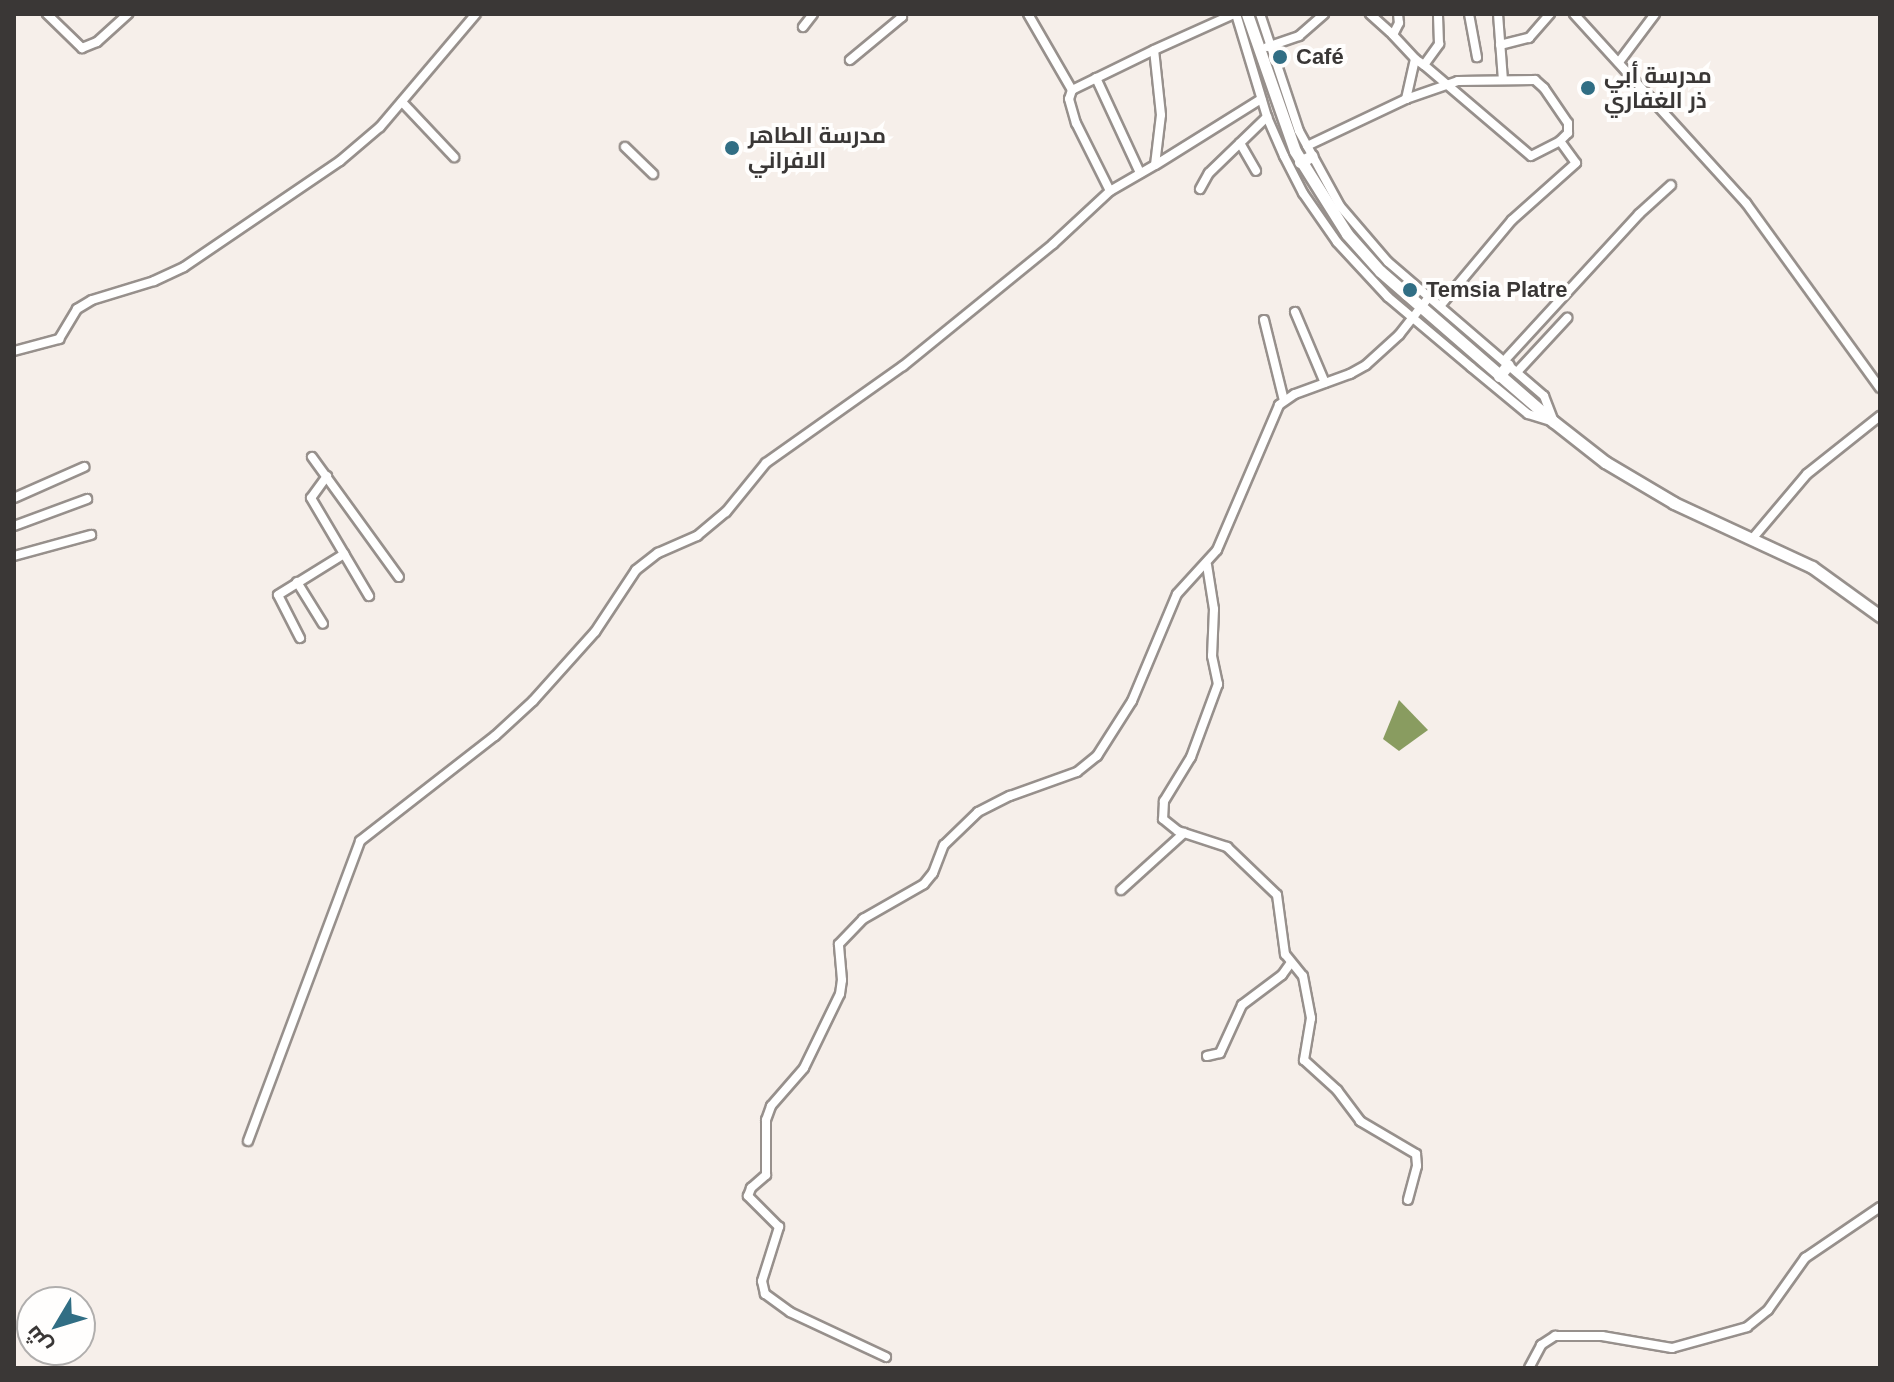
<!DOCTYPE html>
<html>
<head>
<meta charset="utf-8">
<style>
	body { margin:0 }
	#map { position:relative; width:1894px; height:1382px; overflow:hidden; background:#f6efea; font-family:Helvetica,Cairo,sans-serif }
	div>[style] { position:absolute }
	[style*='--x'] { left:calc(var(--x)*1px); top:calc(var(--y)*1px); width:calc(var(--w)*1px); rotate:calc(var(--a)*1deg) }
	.water>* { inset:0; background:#899c60 }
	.roads { filter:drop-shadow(2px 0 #97908c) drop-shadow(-2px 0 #97908c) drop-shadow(0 2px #97908c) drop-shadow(0 -2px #97908c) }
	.minor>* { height:8px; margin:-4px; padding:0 4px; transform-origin:4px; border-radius:4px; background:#fff }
	.secondary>* { height:11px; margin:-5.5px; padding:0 5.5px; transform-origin:5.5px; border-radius:5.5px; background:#fff }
	.dots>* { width:22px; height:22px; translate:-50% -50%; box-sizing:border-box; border:4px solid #fffefd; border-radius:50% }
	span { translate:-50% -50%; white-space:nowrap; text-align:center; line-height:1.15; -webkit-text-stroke:8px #fffefd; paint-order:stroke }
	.poi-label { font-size:22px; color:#3a3736; font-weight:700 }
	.left { translate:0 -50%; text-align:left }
	.frame { position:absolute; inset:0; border:16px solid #3a3736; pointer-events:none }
	.north { position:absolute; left:16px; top:1286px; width:80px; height:80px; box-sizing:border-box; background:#fffefd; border:2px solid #b0aead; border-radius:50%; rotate:232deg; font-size:22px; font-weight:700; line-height:32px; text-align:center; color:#3a3736 }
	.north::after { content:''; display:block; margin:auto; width:28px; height:36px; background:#316e84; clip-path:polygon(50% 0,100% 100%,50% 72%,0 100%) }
</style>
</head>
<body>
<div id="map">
	<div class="water">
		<i style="clip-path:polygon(1399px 700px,1428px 730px,1399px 751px,1383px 739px)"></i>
	</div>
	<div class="roads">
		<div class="minor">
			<i style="--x:47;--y:14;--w:49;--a:44.2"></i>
			<i style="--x:82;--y:48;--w:16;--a:-22"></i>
			<i style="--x:97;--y:42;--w:42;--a:-42.1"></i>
			<i style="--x:1028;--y:14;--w:88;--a:59.9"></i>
			<i style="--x:1072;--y:90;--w:9;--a:108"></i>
			<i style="--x:1069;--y:99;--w:25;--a:74"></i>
			<i style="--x:1076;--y:123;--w:76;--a:63.4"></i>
			<i style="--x:1236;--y:14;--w:108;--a:73.2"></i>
			<i style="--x:1267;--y:117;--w:43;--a:66.4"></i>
			<i style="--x:1284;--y:156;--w:42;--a:62.8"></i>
			<i style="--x:1303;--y:193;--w:60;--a:55.2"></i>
			<i style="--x:1337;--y:242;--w:75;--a:47.2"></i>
			<i style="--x:1388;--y:297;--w:109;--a:40.1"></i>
			<i style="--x:1471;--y:367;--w:74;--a:39.5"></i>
			<i style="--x:1528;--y:414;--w:27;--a:17"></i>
			<i style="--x:1554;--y:422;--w:28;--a:-111"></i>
			<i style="--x:1544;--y:396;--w:206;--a:-139.3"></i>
			<i style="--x:1388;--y:262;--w:74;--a:-130.6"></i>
			<i style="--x:1340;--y:206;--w:85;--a:-118.7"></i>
			<i style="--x:1299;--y:131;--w:123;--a:-108.4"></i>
			<i style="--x:1370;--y:14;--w:31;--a:42"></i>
			<i style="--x:1398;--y:14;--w:9;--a:84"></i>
			<i style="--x:1399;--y:23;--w:13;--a:117"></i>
			<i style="--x:1393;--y:35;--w:33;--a:47"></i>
			<i style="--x:1469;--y:14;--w:44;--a:79.5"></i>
			<i style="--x:1498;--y:14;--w:66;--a:85.7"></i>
			<i style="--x:1574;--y:14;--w:256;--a:47.7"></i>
			<i style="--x:1746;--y:203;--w:228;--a:54.1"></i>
			<i style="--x:803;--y:27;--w:16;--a:-52"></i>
			<i style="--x:1500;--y:45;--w:30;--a:-14"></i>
			<i style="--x:1529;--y:38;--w:32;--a:-49"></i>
			<i style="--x:1267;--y:47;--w:34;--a:-19"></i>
			<i style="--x:1299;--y:36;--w:33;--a:-41"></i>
			<i style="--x:850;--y:60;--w:67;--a:-39.6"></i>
			<i style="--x:902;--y:17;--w:4;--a:-124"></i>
			<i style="--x:1619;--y:62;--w:60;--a:-53.1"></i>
			<i style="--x:1424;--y:65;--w:140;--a:40.4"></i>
			<i style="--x:1531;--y:156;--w:33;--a:-27"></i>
			<i style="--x:1096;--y:78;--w:105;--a:65.1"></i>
			<i style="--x:1072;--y:90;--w:91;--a:-26"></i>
			<i style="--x:1406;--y:99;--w:55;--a:-19.1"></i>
			<i style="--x:1458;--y:81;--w:77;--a:-0.7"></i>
			<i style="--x:1535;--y:80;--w:12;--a:42"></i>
			<i style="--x:1544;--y:88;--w:42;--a:55.6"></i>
			<i style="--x:1568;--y:123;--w:10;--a:90"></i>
			<i style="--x:1568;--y:133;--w:11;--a:135"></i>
			<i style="--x:1560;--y:141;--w:27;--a:54"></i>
			<i style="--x:1576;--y:163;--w:86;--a:138.3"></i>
			<i style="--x:1512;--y:220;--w:112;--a:129.9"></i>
			<i style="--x:402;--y:102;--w:76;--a:46.6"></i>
			<i style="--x:1240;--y:143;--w:32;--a:60"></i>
			<i style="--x:1307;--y:146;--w:110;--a:-25.4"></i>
			<i style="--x:1406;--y:99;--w:41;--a:-77.3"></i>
			<i style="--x:1415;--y:59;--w:11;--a:34"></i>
			<i style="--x:1424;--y:65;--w:26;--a:-54"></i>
			<i style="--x:1439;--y:44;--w:30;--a:-92"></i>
			<i style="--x:625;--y:147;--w:39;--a:44"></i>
			<i style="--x:1157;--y:164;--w:123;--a:-32"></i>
			<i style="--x:1200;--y:189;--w:18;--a:-61"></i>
			<i style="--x:1209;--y:173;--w:81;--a:-44"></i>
			<i style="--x:1295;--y:312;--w:77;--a:67.1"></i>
			<i style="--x:1264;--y:320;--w:83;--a:76.1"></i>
			<i style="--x:14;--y:351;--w:47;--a:-14.9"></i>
			<i style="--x:59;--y:339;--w:35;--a:-59"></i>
			<i style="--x:77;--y:309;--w:17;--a:-31"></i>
			<i style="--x:92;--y:300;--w:65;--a:-17"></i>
			<i style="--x:154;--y:281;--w:33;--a:-25"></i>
			<i style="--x:184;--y:267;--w:189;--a:-34.2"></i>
			<i style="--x:340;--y:161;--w:52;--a:-40.4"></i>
			<i style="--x:380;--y:127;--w:148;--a:-49.7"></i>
			<i style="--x:1504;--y:361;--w:200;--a:-47.4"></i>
			<i style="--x:1639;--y:214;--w:43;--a:-42.2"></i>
			<i style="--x:1517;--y:372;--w:74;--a:-47.2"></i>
			<i style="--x:312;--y:457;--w:148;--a:54.1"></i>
			<i style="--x:327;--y:476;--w:27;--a:126"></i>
			<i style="--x:311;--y:498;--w:114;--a:59.4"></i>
			<i style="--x:14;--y:498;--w:77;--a:-23.9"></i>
			<i style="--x:14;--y:526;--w:78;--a:-20.3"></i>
			<i style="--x:1752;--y:539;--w:85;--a:-49.8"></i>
			<i style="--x:1807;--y:474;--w:93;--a:-38.5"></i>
			<i style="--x:14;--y:556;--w:80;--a:-15.3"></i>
			<i style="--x:1207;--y:565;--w:45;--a:81"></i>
			<i style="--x:1214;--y:609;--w:47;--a:92.4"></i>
			<i style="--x:1212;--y:656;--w:29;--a:78"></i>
			<i style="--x:1218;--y:684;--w:78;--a:110.3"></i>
			<i style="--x:1191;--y:757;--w:52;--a:121.5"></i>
			<i style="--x:1164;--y:801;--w:18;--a:93"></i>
			<i style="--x:1163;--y:819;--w:19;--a:39"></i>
			<i style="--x:1178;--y:831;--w:52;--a:18.1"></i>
			<i style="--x:1227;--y:847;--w:69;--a:43.8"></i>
			<i style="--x:1277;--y:895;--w:60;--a:82.3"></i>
			<i style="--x:1285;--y:954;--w:28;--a:51"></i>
			<i style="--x:1303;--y:976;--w:43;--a:79.2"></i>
			<i style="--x:1311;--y:1018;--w:43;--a:99.5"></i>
			<i style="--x:1304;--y:1060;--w:45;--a:42.3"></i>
			<i style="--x:1337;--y:1090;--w:39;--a:53"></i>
			<i style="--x:1360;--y:1121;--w:65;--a:30.5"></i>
			<i style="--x:1416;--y:1154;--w:12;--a:85"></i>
			<i style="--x:1417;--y:1166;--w:35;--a:105"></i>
			<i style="--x:297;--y:582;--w:49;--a:58.2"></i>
			<i style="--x:300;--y:638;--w:48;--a:-117.1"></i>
			<i style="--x:278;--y:595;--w:78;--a:-31.8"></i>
			<i style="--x:1121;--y:890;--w:85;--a:-42.1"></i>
			<i style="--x:1207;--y:1056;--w:13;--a:-13"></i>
			<i style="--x:1220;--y:1053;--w:53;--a:-65.4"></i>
			<i style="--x:1242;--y:1005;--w:50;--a:-36.9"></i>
			<i style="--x:1282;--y:975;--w:14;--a:-54"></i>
			<i style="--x:248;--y:1141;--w:320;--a:-69.5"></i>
			<i style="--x:360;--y:841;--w:171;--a:-37.9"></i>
			<i style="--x:495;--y:736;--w:52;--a:-42.6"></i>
			<i style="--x:533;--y:701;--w:93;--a:-48.1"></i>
			<i style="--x:595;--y:632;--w:74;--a:-56.5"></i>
			<i style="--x:636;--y:570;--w:28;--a:-38"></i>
			<i style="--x:658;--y:553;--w:43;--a:-23.6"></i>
			<i style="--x:697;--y:536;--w:38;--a:-40"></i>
			<i style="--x:726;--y:512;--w:63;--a:-50.8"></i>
			<i style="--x:766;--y:463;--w:168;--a:-35.3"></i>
			<i style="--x:903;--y:366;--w:193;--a:-39.1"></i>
			<i style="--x:1053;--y:244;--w:78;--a:-42.9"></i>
			<i style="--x:1110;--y:191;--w:52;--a:-30"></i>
			<i style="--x:1155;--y:165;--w:50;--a:-83.2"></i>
			<i style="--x:1161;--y:115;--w:65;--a:-96.1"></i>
			<i style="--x:1154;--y:50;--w:88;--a:-24.2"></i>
			<i style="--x:886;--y:1357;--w:106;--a:-154.9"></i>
			<i style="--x:790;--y:1312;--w:31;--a:-144"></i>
			<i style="--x:765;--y:1294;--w:13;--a:-103"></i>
			<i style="--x:762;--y:1281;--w:57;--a:-72.5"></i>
			<i style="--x:779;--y:1227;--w:44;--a:-135"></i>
			<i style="--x:748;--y:1196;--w:9;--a:-69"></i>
			<i style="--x:751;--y:1188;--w:20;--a:-41"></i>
			<i style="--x:766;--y:1175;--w:55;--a:-90"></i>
			<i style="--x:766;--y:1120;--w:15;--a:-70"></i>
			<i style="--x:771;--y:1106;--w:50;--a:-49"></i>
			<i style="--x:804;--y:1068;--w:82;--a:-64.1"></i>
			<i style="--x:840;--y:994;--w:14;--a:-82"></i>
			<i style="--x:842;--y:980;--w:36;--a:-95"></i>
			<i style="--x:839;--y:944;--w:35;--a:-46"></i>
			<i style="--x:863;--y:919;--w:70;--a:-29.8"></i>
			<i style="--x:924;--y:884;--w:14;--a:-51"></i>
			<i style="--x:933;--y:873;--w:30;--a:-69"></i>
			<i style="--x:944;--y:845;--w:47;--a:-44.1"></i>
			<i style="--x:978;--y:812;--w:36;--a:-27"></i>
			<i style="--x:1010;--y:796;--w:71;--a:-19.7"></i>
			<i style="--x:1077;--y:772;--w:26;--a:-39"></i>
			<i style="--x:1097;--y:756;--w:65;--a:-57.5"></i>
			<i style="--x:1132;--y:701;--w:116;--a:-67.2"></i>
			<i style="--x:1177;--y:594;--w:59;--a:-47.7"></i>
			<i style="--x:1217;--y:550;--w:158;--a:-66.8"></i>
			<i style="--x:1279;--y:405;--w:19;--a:-35"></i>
			<i style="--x:1295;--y:394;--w:59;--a:-20"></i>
			<i style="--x:1350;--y:374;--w:18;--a:-29"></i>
			<i style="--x:1366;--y:365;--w:45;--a:-42.3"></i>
			<i style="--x:1399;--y:335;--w:48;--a:-51.7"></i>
			<i style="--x:1529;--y:1368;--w:26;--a:-62"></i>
			<i style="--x:1541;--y:1345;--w:17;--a:-33"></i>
			<i style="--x:1555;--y:1336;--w:47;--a:0"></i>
			<i style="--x:1602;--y:1336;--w:71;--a:9.7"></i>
			<i style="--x:1672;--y:1348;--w:78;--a:-15.6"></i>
			<i style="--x:1747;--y:1327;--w:27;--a:-39"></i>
			<i style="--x:1768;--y:1310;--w:64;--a:-54.6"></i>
			<i style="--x:1805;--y:1258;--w:91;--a:-34.2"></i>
		</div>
		<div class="secondary">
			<i style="--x:1247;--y:14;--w:145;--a:70.7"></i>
			<i style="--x:1295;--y:151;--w:98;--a:57.9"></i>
			<i style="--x:1347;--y:234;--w:50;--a:48.3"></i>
			<i style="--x:1380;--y:271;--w:230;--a:41"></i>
			<i style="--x:1554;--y:422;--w:65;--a:38.1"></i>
			<i style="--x:1605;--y:462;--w:80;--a:30.7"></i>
			<i style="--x:1674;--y:503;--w:152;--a:24.9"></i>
			<i style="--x:1812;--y:567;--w:84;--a:35.8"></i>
			<i style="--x:1300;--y:162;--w:13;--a:-27"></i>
			<i style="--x:1499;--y:376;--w:14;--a:-51"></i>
		</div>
	</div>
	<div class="dots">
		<i style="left:1280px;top:57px;background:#316e84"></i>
		<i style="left:1588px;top:88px;background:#316e84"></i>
		<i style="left:732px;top:148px;background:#316e84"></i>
		<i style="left:1410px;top:290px;background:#316e84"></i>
	</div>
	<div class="poi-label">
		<span class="left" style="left:1296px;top:57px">Café</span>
		<span class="left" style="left:1604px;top:88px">مدرسة أبي<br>ذر الغفاري</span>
		<span class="left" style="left:748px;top:148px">مدرسة الطاهر<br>الافراني</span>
		<span class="left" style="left:1426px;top:290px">Temsia Platre</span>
	</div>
	<div class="frame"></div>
	<div class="north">ش</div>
</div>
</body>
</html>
